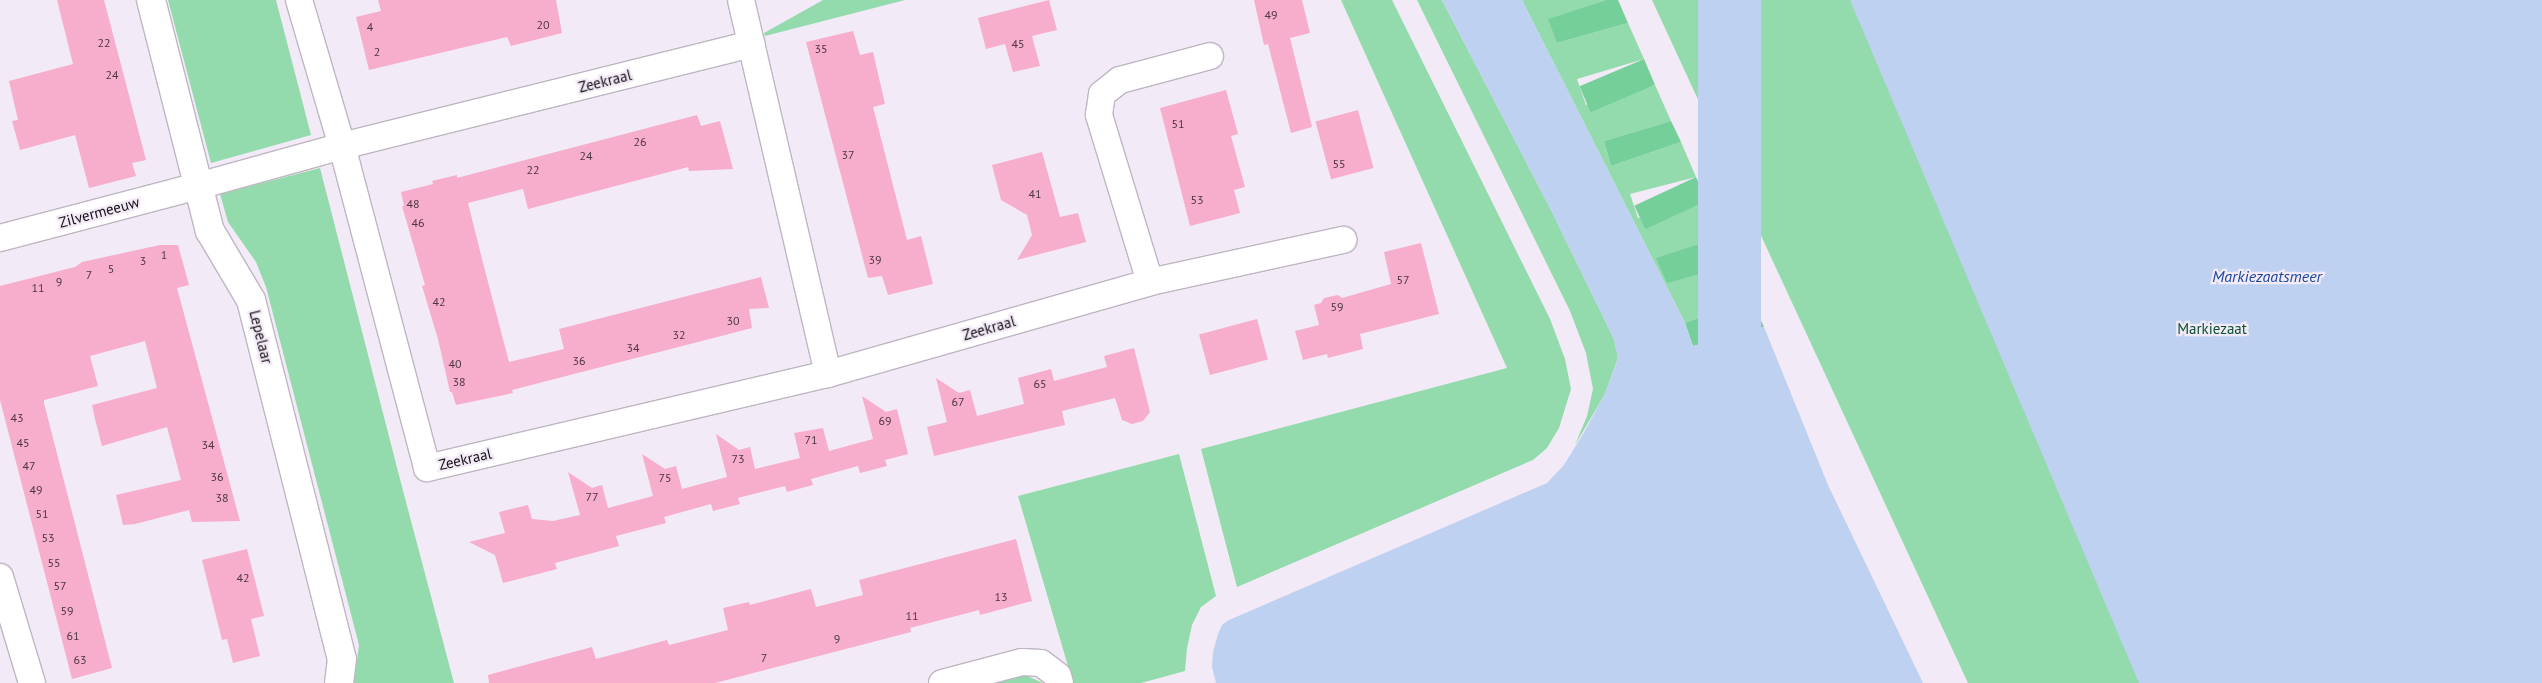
<!DOCTYPE html>
<html>
<head>
<meta charset="utf-8">
<style>
	body { margin:0 }
	#map { position:relative; width:2542px; height:683px; overflow:hidden; background:#f2eaf6; font-family:"PT Sans",sans-serif }
	div>[style] { position:absolute }
	[style*='--x'] { left:calc(var(--x)*1px); top:calc(var(--y)*1px); width:calc(var(--w)*1px); rotate:calc(var(--a)*1deg) }
	.green>* { inset:0; background:#93dbad }
	.forest>* { inset:0; background:#74cf99; transform-origin:0 0 }
	.water>* { inset:0; background:#bfd1f0; transform-origin:0 0 }
	.building>* { inset:0; background:#f7adcc; transform-origin:0 0 }
	.roads { filter:drop-shadow(1px 0 #beb6c2) drop-shadow(-1px 0 #beb6c2) drop-shadow(0 1px #beb6c2) drop-shadow(0 -1px #beb6c2) }
	.minor>* { height:26px; margin:-13px; padding:0 13px; transform-origin:13px; border-radius:13px; background:#fff }
	.tertiary>* { height:28px; margin:-14px; padding:0 14px; transform-origin:14px; border-radius:14px; background:#fff }
	span { translate:-50% -50%; white-space:nowrap; text-align:center; line-height:1.15; -webkit-text-stroke:4.5px #f2eaf6; paint-order:stroke }
	.number-label { font-size:12px; color:#4c3742 }
	.number-label span { -webkit-text-stroke-width:0 }
	.street-label { font-size:15px; color:#131014 }
	.park-label { font-size:15px; color:#09512f }
	.water-label { font-size:16px; color:#1a489e; font-style:italic }
</style>
</head>
<body>
<div id="map">
	<div class="green">
		<i style="clip-path:polygon(168px 0,276px 0,311px 135px,211px 163px)"></i>
		<i style="clip-path:polygon(823px 0,905px 0,765px 36px,764px 33px)"></i>
		<i style="clip-path:polygon(1341px 0,1392px 0,1550px 319px,1565px 359px,1571px 389px,1559px 428px,1547px 448px,1533px 460px,1237px 587px,1201px 449px,1507px 368px)"></i>
		<i style="clip-path:polygon(1417px 0,1442px 0,1551px 210px,1614px 339px,1618px 358px,1605px 394px,1575px 445px,1587px 416px,1593px 389px,1586px 353px,1570px 311px)"></i>
		<i style="clip-path:polygon(1522px 0,1606px 0,1549px 19px,1557px 43px,1628px 23px,1644px 59px,1577px 79px,1586px 105px,1655px 85px,1671px 121px,1604px 141px,1611px 166px,1681px 142px,1696px 177px,1630px 194px,1638px 218px,1707px 201px,1723px 236px,1657px 258px,1667px 282px,1736px 264px,1751px 299px,1685px 323px)"></i>
		<i style="clip-path:polygon(1652px 0,2542px 0,2542px 683px,1968px 683px)"></i>
		<i style="clip-path:polygon(320px 168px,402px 487px,454px 683px,354px 683px,359px 645px,266px 287px,256px 262px,228px 222px,220px 194px)"></i>
		<i style="clip-path:polygon(1179px 454px,1216px 596px,1201px 607px,1192px 625px,1187px 648px,1185px 671px,1141px 683px,1073px 683px,1018px 496px)"></i>
		<i style="clip-path:polygon(1023px 674px,1043px 683px,987px 683px)"></i>
	</div>
	<div class="forest">
		<i style="clip-path:polygon(1606px 0,1618px 0,1628px 23px,1557px 43px,1548px 19px)"></i>
		<i style="left:1644px;top:59px;width:28px;height:70px;rotate:67deg"></i>
		<i style="clip-path:polygon(1671px 121px,1681px 142px,1611px 166px,1604px 141px)"></i>
		<i style="left:1696px;top:177px;width:26px;height:68px;rotate:65deg"></i>
		<i style="clip-path:polygon(1723px 236px,1736px 264px,1667px 283px,1656px 258px)"></i>
		<i style="clip-path:polygon(1751px 299px,1764px 327px,1693px 346px,1685px 323px)"></i>
	</div>
	<div class="water">
		<i style="clip-path:polygon(1442px 0,1522px 0,1685px 323px,1693px 346px,1764px 327px,1828px 485px,1923px 683px,1216px 683px,1212px 667px,1213px 652px,1218px 634px,1222px 625px,1229px 620px,1547px 483px,1564px 465px,1583px 434px,1605px 394px,1618px 359px,1614px 339px,1551px 210px)"></i>
		<i style="left:1698px;top:0;width:63px;height:752px"></i>
		<i style="clip-path:polygon(1850px 0,2542px 0,2542px 683px,2139px 683px)"></i>
	</div>
	<div class="building">
		<i style="clip-path:polygon(57px 0,104px 0,146px 160px,132px 163px,136px 176px,89px 188px,75px 135px,20px 150px,12px 121px,18px 120px,9px 81px,73px 64px)"></i>
		<i style="clip-path:polygon(378px 0,556px 0,562px 33px,511px 46px,507px 37px,369px 70px,356px 17px,381px 11px)"></i>
		<i style="clip-path:polygon(1049px 0,1057px 30px,1032px 36px,1040px 66px,1013px 72px,1005px 44px,986px 49px,978px 18px)"></i>
		<i style="clip-path:polygon(1254px 0,1302px 0,1310px 33px,1290px 38px,1312px 127px,1291px 133px,1268px 44px,1264px 45px)"></i>
		<i style="clip-path:polygon(853px 31px,860px 55px,873px 52px,885px 104px,873px 107px,907px 240px,921px 236px,933px 284px,888px 295px,882px 276px,868px 278px,806px 42px)"></i>
		<i style="clip-path:polygon(1226px 90px,1238px 134px,1231px 136px,1245px 187px,1234px 190px,1240px 213px,1190px 226px,1160px 108px)"></i>
		<i style="left:1358px;top:110px;width:60px;height:44px;rotate:75deg"></i>
		<i style="clip-path:polygon(697px 115px,701px 126px,720px 121px,733px 169px,689px 171px,688px 167px,528px 209px,523px 189px,468px 203px,483px 263px,509px 362px,564px 349px,559px 329px,761px 277px,769px 308px,749px 309px,752px 328px,512px 390px,513px 393px,456px 405px,452px 392px,450px 392px,438px 339px,422px 286px,425px 285px,402px 206px,404px 206px,401px 192px,433px 184px,432px 181px,457px 175px,457px 178px)"></i>
		<i style="clip-path:polygon(1042px 152px,1060px 217px,1078px 213px,1086px 242px,1017px 260px,1032px 235px,1027px 215px,1001px 200px,992px 165px)"></i>
		<i style="clip-path:polygon(1421px 243px,1439px 314px,1360px 334px,1363px 349px,1328px 358px,1327px 354px,1303px 360px,1295px 331px,1319px 325px,1314px 305px,1321px 303px,1324px 298px,1338px 295px,1342px 298px,1391px 284px,1384px 252px)"></i>
		<i style="clip-path:polygon(160px 245px,178px 245px,189px 285px,177px 288px,240px 521px,192px 522px,189px 510px,135px 524px,123px 525px,116px 495px,181px 480px,167px 427px,102px 446px,95px 419px,92px 405px,157px 388px,145px 341px,90px 356px,98px 386px,44px 400px,44px 403px,112px 668px,72px 679px,0 400px,0 286px,75px 267px,82px 262px)"></i>
		<i style="left:1257px;top:319px;width:42px;height:60px;rotate:75deg"></i>
		<i style="clip-path:polygon(1134px 348px,1150px 412px,1143px 421px,1132px 424px,1122px 420px,1115px 398px,1062px 411px,1065px 425px,934px 456px,927px 427px,947px 422px,936px 378px,959px 393px,970px 390px,977px 416px,1024px 404px,1018px 378px,1051px 369px,1054px 381px,1107px 367px,1104px 356px)"></i>
		<i style="clip-path:polygon(862px 396px,886px 412px,897px 409px,908px 454px,885px 460px,887px 466px,860px 473px,858px 466px,811px 479px,813px 485px,787px 492px,785px 486px,738px 498px,740px 504px,713px 511px,711px 504px,664px 517px,666px 523px,616px 536px,619px 546px,555px 563px,557px 569px,503px 583px,495px 555px,469px 542px,505px 533px,499px 512px,528px 505px,532px 519px,553px 521px,580px 515px,568px 472px,592px 488px,602px 485px,608px 508px,653px 496px,642px 454px,665px 469px,676px 466px,682px 489px,727px 477px,716px 434px,739px 450px,750px 447px,755px 469px,800px 458px,794px 433px,823px 428px,829px 451px,873px 439px)"></i>
		<i style="clip-path:polygon(1016px 539px,1032px 601px,980px 615px,979px 610px,910px 628px,911px 632px,715px 683px,489px 683px,488px 675px,592px 647px,596px 659px,667px 640px,669px 645px,728px 630px,723px 608px,749px 602px,750px 605px,811px 589px,816px 607px,863px 595px,859px 580px)"></i>
		<i style="clip-path:polygon(247px 549px,264px 616px,251px 619px,260px 656px,233px 663px,227px 639px,222px 640px,202px 560px)"></i>
	</div>
	<div class="roads">
		<div class="minor">
			<i style="--x:299;--y:0;--w:152;--a:73.6"></i>
			<i style="--x:342;--y:146;--w:333;--a:75.2"></i>
			<i style="--x:427;--y:468;--w:412;--a:-13.2"></i>
			<i style="--x:828;--y:374;--w:335;--a:-15.9"></i>
			<i style="--x:1150;--y:282;--w:198;--a:-12.3"></i>
			<i style="--x:741;--y:0;--w:384;--a:76.9"></i>
			<i style="--x:0;--y:238;--w:205;--a:-14.7"></i>
			<i style="--x:198;--y:186;--w:149;--a:-15.5"></i>
			<i style="--x:342;--y:146;--w:422;--a:-14"></i>
			<i style="--x:1150;--y:282;--w:175;--a:-107"></i>
			<i style="--x:1099;--y:115;--w:21;--a:-82"></i>
			<i style="--x:1102;--y:94;--w:23;--a:-38"></i>
			<i style="--x:1120;--y:80;--w:93;--a:-14.9"></i>
			<i style="--x:0;--y:577;--w:111;--a:73.2"></i>
			<i style="--x:942;--y:683;--w:83;--a:-14.7"></i>
			<i style="--x:1022;--y:662;--w:19;--a:3"></i>
			<i style="--x:1041;--y:663;--w:21;--a:37"></i>
			<i style="--x:1058;--y:676;--w:7;--a:74"></i>
		</div>
		<div class="tertiary">
			<i style="--x:151;--y:0;--w:238;--a:75.7"></i>
			<i style="--x:210;--y:231;--w:80;--a:59.3"></i>
			<i style="--x:251;--y:300;--w:370;--a:75.8"></i>
			<i style="--x:342;--y:659;--w:24;--a:97"></i>
		</div>
	</div>
	<div class="number-label">
		<span style="left:1271px;top:15px">49</span>
		<span style="left:543px;top:25px">20</span>
		<span style="left:370px;top:27px">4</span>
		<span style="left:104px;top:43px">22</span>
		<span style="left:1018px;top:44px">45</span>
		<span style="left:821px;top:49px">35</span>
		<span style="left:377px;top:52px">2</span>
		<span style="left:112px;top:75px">24</span>
		<span style="left:1178px;top:124px">51</span>
		<span style="left:640px;top:142px">26</span>
		<span style="left:848px;top:155px">37</span>
		<span style="left:586px;top:156px">24</span>
		<span style="left:1339px;top:164px">55</span>
		<span style="left:533px;top:170px">22</span>
		<span style="left:1035px;top:194px">41</span>
		<span style="left:1197px;top:200px">53</span>
		<span style="left:413px;top:204px">48</span>
		<span style="left:418px;top:223px">46</span>
		<span style="left:164px;top:255px">1</span>
		<span style="left:875px;top:260px">39</span>
		<span style="left:143px;top:261px">3</span>
		<span style="left:111px;top:269px">5</span>
		<span style="left:89px;top:275px">7</span>
		<span style="left:1403px;top:280px">57</span>
		<span style="left:59px;top:282px">9</span>
		<span style="left:38px;top:288px">11</span>
		<span style="left:439px;top:302px">42</span>
		<span style="left:1337px;top:307px">59</span>
		<span style="left:733px;top:321px">30</span>
		<span style="left:679px;top:335px">32</span>
		<span style="left:633px;top:348px">34</span>
		<span style="left:579px;top:361px">36</span>
		<span style="left:455px;top:364px">40</span>
		<span style="left:459px;top:382px">38</span>
		<span style="left:1040px;top:384px">65</span>
		<span style="left:958px;top:402px">67</span>
		<span style="left:17px;top:418px">43</span>
		<span style="left:885px;top:421px">69</span>
		<span style="left:811px;top:440px">71</span>
		<span style="left:23px;top:443px">45</span>
		<span style="left:208px;top:445px">34</span>
		<span style="left:738px;top:459px">73</span>
		<span style="left:29px;top:466px">47</span>
		<span style="left:217px;top:477px">36</span>
		<span style="left:665px;top:478px">75</span>
		<span style="left:36px;top:490px">49</span>
		<span style="left:592px;top:497px">77</span>
		<span style="left:222px;top:498px">38</span>
		<span style="left:42px;top:514px">51</span>
		<span style="left:48px;top:538px">53</span>
		<span style="left:54px;top:563px">55</span>
		<span style="left:243px;top:578px">42</span>
		<span style="left:60px;top:586px">57</span>
		<span style="left:1001px;top:597px">13</span>
		<span style="left:67px;top:611px">59</span>
		<span style="left:912px;top:616px">11</span>
		<span style="left:73px;top:636px">61</span>
		<span style="left:837px;top:639px">9</span>
		<span style="left:764px;top:658px">7</span>
		<span style="left:80px;top:660px">63</span>
	</div>
	<div class="street-label">
		<span style="left:605px;top:81px;rotate:-14deg">Zeekraal</span>
		<span style="left:99px;top:212px;rotate:-15deg">Zilvermeeuw</span>
		<span style="left:989px;top:328px;rotate:-16deg">Zeekraal</span>
		<span style="left:261px;top:337px;rotate:76deg">Lepelaar</span>
		<span style="left:465px;top:459px;rotate:-13deg">Zeekraal</span>
	</div>
	<div class="park-label">
		<span style="left:2212px;top:329px">Markiezaat</span>
	</div>
	<div class="water-label">
		<span style="left:2267px;top:276px">Markiezaatsmeer</span>
	</div>
</div>
</body>
</html>
